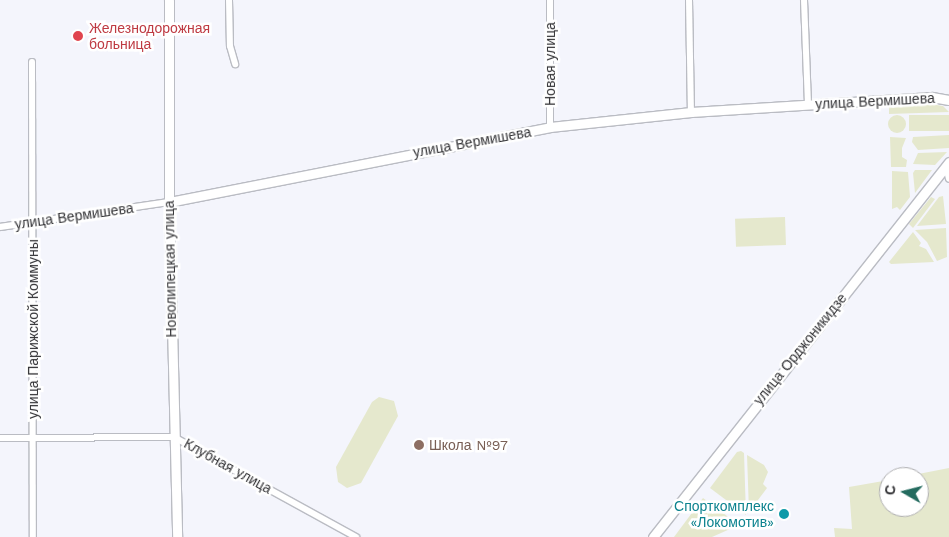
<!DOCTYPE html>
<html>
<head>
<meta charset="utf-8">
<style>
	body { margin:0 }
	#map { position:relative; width:949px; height:537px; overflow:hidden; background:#f4f5fc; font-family:"Work Sans",sans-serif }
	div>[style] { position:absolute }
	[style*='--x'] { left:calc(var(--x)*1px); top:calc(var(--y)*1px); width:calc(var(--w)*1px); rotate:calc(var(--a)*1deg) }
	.green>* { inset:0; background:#e5e8cd; transform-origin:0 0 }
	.round { border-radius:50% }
	.roads { filter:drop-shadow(1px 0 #babcc3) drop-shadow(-1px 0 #babcc3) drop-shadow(0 1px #babcc3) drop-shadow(0 -1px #babcc3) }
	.street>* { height:6px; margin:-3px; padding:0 3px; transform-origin:3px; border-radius:3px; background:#fff }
	.secondary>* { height:9px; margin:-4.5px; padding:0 4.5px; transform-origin:4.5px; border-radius:4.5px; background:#fff }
	.dots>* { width:14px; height:14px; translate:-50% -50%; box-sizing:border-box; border:2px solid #fff; border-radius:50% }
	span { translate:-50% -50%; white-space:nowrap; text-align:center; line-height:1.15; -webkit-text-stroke:5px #fff; paint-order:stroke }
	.health-label { font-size:14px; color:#be3a42 }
	.left { translate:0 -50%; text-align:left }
	.street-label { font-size:14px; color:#333336 }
	.education-label { font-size:14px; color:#785e54 }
	.culture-label { font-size:14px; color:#0d838f }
	.right { translate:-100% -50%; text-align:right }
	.north { position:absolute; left:879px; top:467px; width:50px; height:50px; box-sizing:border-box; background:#fff; border:1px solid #adadaf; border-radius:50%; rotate:278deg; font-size:14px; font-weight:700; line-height:20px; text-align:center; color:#333336 }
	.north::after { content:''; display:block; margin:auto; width:18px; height:22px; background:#246b5f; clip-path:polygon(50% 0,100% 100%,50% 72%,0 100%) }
</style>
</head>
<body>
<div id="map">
	<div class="green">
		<i style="clip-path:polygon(930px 104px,943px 106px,949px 112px,889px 114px,889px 106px)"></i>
		<i class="round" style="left:888px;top:115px;width:18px;height:18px"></i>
		<i style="left:949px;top:115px;width:16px;height:40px;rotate:90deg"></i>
		<i style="clip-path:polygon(949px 135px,949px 148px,918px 150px,912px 142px,913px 137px)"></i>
		<i style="clip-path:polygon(890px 137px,906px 138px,902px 148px,902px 157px,907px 160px,906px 167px,891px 167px)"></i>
		<i style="clip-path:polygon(947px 152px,935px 165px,913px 164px,918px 153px)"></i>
		<i style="clip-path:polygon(915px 170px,932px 170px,915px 193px,913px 173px)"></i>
		<i style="clip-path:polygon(892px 171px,908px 172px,910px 197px,900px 210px,897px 207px,892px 209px)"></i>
		<i style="clip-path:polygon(943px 196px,946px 224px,917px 226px,939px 197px)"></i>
		<i style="clip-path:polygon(931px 197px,935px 199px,913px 228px,909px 224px)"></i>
		<i style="left:785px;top:217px;width:28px;height:50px;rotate:88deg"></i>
		<i style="clip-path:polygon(946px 228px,947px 257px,937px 261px,927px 242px,915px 230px)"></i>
		<i style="clip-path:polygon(913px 232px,921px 243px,919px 246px,926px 249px,934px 262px,891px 264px,889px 262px)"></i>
		<i style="clip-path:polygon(379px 397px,394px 401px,398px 416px,361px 483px,347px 488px,338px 482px,336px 467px,372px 402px)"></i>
		<i style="clip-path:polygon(741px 451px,744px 453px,746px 515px,710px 488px,737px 452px)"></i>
		<i style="clip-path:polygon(747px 455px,764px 465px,768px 472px,763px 484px,767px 488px,749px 512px)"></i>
		<i style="clip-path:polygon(949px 468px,949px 537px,835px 537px,834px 528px,852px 529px,849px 487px,889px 480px,889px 507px,919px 507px,919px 477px,903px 477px)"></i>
		<i style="clip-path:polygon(703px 498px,739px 525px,712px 537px,674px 537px)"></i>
	</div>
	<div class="roads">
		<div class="street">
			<i style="--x:229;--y:0;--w:46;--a:88.8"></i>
			<i style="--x:230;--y:46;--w:19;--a:74"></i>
			<i style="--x:550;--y:0;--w:127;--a:90"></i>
			<i style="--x:689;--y:0;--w:112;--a:89"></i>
			<i style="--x:804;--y:0;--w:104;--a:87.8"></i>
			<i style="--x:32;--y:62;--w:475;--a:89.9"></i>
			<i style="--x:946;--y:166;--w:13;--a:77"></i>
			<i style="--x:0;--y:227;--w:171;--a:-8.4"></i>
			<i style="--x:0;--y:438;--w:174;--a:-0.3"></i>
			<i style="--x:174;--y:437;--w:208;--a:28.8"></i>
		</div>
		<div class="secondary">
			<i style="--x:169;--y:0;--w:202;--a:90"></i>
			<i style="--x:169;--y:202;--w:335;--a:88.6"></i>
			<i style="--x:169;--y:202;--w:388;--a:-11.1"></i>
			<i style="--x:550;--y:127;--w:142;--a:-6.1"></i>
			<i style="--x:691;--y:112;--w:241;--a:-3.6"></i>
			<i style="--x:932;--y:97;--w:17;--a:10"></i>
			<i style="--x:653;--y:537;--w:478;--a:-51.7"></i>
		</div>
	</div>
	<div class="dots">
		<i style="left:78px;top:36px;background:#e0444e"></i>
		<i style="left:419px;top:445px;background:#8d6e63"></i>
		<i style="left:784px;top:514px;background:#0f9aa8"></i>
	</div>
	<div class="health-label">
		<span class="left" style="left:89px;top:36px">Железнодорожная<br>больница</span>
	</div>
	<div class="street-label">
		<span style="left:550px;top:64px;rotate:-90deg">Новая улица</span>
		<span style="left:875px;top:101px;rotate:-3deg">улица Вермишева</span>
		<span style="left:472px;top:142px;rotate:-10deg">улица Вермишева</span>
		<span style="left:74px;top:216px;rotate:-8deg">улица Вермишева</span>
		<span style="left:170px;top:269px;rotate:-91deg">Новолипецкая улица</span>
		<span style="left:33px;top:329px;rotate:-90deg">улица Парижской Коммуны</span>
		<span style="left:800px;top:349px;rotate:-51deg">улица Орджоникидзе</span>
		<span style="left:228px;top:466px;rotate:29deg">Клубная улица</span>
	</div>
	<div class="education-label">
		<span class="left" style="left:429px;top:445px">Школа №97</span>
	</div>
	<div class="culture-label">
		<span class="right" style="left:774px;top:514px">Спорткомплекс<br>«Локомотив»</span>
	</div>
	<div class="north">С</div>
</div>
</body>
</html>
